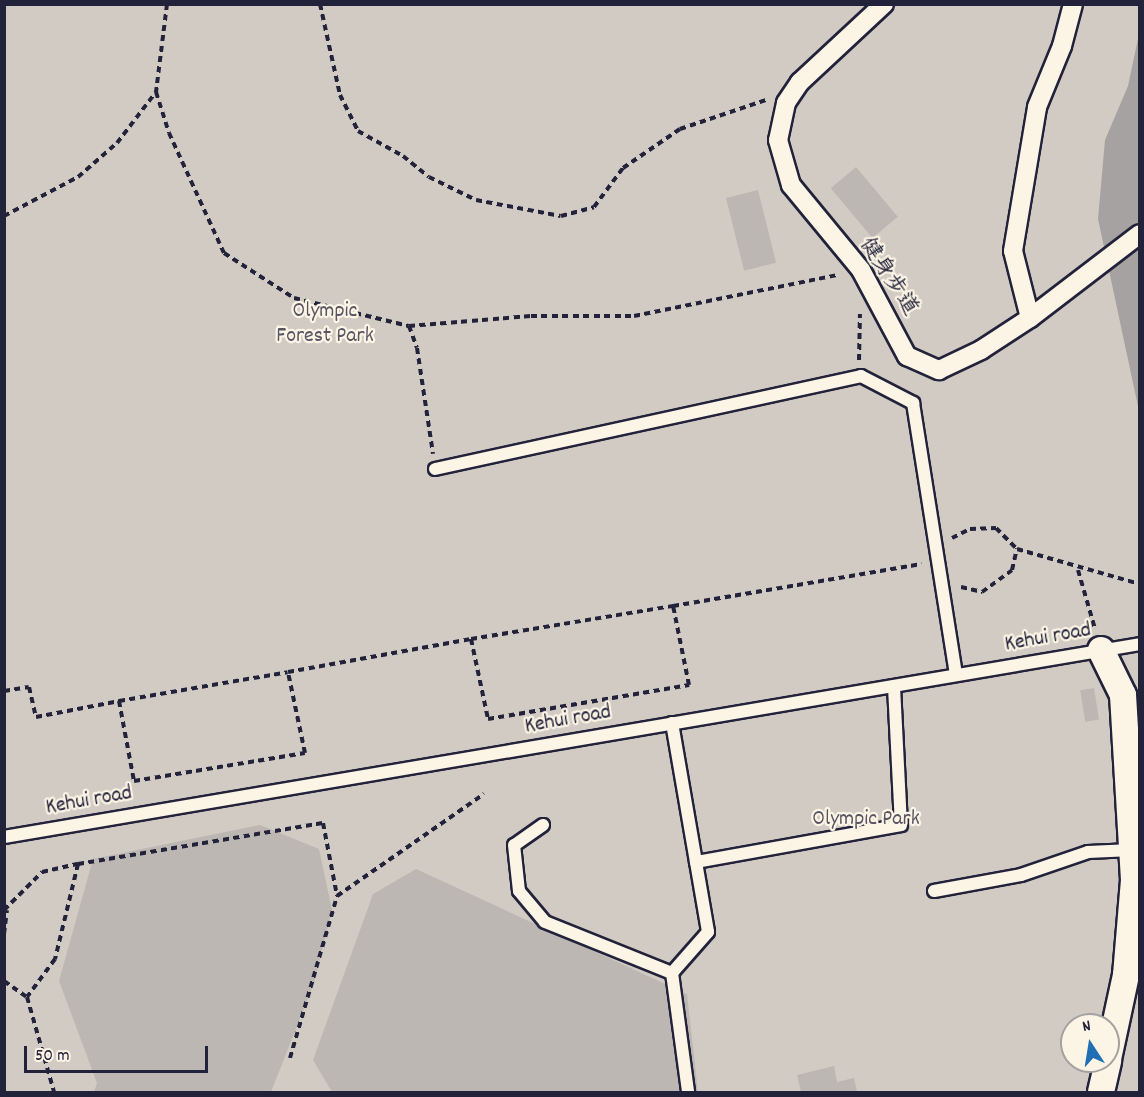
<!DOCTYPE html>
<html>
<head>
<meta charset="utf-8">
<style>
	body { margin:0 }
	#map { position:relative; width:1144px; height:1097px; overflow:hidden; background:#efe8db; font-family:Dekko,"LXGW WenKai TC",sans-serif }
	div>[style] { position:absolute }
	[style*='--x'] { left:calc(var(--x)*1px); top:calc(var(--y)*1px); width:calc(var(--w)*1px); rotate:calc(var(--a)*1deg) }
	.green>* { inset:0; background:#d1cbc3 }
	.water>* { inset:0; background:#a6a2a2 }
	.building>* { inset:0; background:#bcb7b3; transform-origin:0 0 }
	.path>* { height:4px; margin-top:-2px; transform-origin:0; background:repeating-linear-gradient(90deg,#22223b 0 6px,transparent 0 10.5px) }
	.roads { filter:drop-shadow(2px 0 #22223b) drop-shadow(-2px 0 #22223b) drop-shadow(0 2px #22223b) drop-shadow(0 -2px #22223b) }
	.service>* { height:12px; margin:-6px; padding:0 6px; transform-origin:6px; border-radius:6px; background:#fcf5e5 }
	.pedestrian>* { height:18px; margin:-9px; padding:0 9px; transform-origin:9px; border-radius:9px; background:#fcf5e5 }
	.minor>* { height:26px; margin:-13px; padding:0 13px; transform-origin:13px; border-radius:13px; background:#fcf5e5 }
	span { translate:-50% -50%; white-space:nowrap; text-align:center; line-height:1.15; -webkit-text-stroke:4.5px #fcf5e5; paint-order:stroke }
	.street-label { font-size:22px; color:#22223b }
	.park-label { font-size:22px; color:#575564 }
	.frame { position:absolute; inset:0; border:6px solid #22223b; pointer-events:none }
	.north { position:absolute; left:1060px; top:1013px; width:60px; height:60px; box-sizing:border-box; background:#fcf5e5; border:2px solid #a5a1a1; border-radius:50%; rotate:348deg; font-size:16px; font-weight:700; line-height:24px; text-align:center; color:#22223b }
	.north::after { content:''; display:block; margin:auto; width:21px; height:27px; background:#1f6fb2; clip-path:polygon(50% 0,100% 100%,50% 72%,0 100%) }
	.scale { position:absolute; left:24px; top:1046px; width:184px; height:27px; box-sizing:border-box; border:3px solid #22223b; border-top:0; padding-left:8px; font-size:18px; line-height:21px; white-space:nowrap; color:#22223b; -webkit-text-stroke:4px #fcf5e5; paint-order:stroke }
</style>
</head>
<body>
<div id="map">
	<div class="green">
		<i style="clip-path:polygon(evenodd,5px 5px,1139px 5px,1139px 1092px,5px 1092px,5px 5px,1072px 1025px,1108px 1025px,1108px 1061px,1072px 1061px,1072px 1025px)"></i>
	</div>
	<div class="water">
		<i style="clip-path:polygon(1139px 34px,1139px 411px,1098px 219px,1105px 140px,1128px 86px)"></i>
	</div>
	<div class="building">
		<i style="left:856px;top:167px;width:65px;height:33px;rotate:50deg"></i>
		<i style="left:758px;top:190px;width:75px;height:33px;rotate:76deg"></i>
		<i style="left:1094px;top:688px;width:32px;height:14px;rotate:81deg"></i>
		<i style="clip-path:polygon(260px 825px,319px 849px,332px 910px,314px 983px,271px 1092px,94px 1092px,97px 1083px,59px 981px,93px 859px)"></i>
		<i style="clip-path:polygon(416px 869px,687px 994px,698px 1092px,332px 1092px,313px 1060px,373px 894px)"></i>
		<i style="clip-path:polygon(834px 1066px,837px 1082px,854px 1078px,857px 1092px,801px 1092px,797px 1075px)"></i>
	</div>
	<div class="path">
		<i style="--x:167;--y:4;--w:89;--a:97.1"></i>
		<i style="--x:156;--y:92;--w:43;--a:72.4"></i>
		<i style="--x:169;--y:133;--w:132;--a:65.4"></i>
		<i style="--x:224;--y:253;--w:83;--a:32.7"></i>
		<i style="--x:294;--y:298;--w:118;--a:13.7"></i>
		<i style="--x:409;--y:326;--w:23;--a:70"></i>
		<i style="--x:417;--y:348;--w:107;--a:81.4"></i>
		<i style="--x:320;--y:4;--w:93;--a:77.6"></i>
		<i style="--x:340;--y:95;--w:40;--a:63.4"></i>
		<i style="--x:358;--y:131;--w:51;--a:29.1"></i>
		<i style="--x:403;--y:156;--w:33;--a:39"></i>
		<i style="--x:429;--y:177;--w:52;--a:26.1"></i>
		<i style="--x:476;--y:200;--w:86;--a:10.7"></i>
		<i style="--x:561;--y:216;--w:34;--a:-15"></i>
		<i style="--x:594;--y:207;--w:49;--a:-53.4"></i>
		<i style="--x:623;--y:168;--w:69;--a:-34.4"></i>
		<i style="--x:680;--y:129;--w:91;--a:-18.6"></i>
		<i style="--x:4;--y:216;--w:84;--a:-27.8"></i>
		<i style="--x:78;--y:177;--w:52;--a:-41.1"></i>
		<i style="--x:117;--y:143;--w:64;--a:-52.6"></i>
		<i style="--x:409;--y:326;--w:122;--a:-4.7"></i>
		<i style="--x:531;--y:316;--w:103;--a:0"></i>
		<i style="--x:634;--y:316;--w:208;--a:-11.4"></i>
		<i style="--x:859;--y:360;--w:46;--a:-88.8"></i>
		<i style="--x:952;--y:538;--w:20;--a:-27"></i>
		<i style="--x:970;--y:529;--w:26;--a:-2"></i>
		<i style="--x:996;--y:528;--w:30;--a:45"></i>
		<i style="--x:1017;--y:549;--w:128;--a:15.9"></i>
		<i style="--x:1078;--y:570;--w:61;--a:73.9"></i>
		<i style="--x:961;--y:587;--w:22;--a:13"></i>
		<i style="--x:982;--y:592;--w:37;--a:-36"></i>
		<i style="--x:1012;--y:570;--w:22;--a:-77"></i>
		<i style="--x:471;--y:639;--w:205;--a:-9.3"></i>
		<i style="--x:4;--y:691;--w:25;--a:-9"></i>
		<i style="--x:29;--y:687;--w:31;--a:77"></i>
		<i style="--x:36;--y:717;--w:85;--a:-10.9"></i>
		<i style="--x:119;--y:701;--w:81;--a:79.4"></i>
		<i style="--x:134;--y:781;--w:173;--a:-9.3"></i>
		<i style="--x:305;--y:753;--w:83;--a:-101.9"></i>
		<i style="--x:288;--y:672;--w:186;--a:-10.2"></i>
		<i style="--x:471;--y:639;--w:82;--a:78"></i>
		<i style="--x:488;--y:719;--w:204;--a:-9.6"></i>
		<i style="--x:689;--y:685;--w:81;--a:-101.4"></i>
		<i style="--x:673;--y:606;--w:252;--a:-9.6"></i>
		<i style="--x:119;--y:701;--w:171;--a:-9.7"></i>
		<i style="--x:78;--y:864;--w:248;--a:-9.5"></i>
		<i style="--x:323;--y:823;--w:74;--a:79.1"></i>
		<i style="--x:337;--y:896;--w:179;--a:-34.8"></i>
		<i style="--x:4;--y:910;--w:54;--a:-45"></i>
		<i style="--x:42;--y:872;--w:37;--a:-13"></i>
		<i style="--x:78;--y:864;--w:98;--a:103.6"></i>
		<i style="--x:55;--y:959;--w:47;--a:126.4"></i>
		<i style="--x:4;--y:934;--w:24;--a:-83"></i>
		<i style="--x:4;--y:981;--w:28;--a:35"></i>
		<i style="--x:27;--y:997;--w:99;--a:74.1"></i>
		<i style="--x:290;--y:1058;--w:169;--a:-73.8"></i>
	</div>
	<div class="roads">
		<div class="service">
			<i style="--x:435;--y:469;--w:436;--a:-12.3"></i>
			<i style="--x:861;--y:376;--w:59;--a:27.4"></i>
			<i style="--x:913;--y:403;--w:275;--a:81"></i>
			<i style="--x:672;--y:723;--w:212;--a:80.2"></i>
			<i style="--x:708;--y:932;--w:55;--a:131.3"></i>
			<i style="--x:543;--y:825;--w:35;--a:145"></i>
			<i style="--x:514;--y:845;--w:46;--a:83.8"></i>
			<i style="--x:519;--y:891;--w:40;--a:50"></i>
			<i style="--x:545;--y:922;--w:137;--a:21.9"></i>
			<i style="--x:672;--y:973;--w:120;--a:82.3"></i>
			<i style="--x:4;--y:837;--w:1152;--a:-9.64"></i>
			<i style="--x:696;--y:862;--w:208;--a:-10.2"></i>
			<i style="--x:901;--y:825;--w:139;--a:-92.9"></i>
			<i style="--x:934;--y:891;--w:88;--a:-10.4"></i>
			<i style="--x:1021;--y:875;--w:71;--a:-18.9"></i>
			<i style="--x:1088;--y:852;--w:44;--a:-2.6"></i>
		</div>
		<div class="pedestrian">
			<i style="--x:884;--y:4;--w:115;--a:137.1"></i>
			<i style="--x:800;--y:82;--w:25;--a:124"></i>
			<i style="--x:786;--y:103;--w:38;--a:102"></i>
			<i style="--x:778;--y:140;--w:47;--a:73.9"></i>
			<i style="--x:791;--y:185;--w:110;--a:50.5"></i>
			<i style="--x:861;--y:270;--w:98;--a:61.9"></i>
			<i style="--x:907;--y:356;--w:35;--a:24"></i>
			<i style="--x:939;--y:370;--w:47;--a:-25.5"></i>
			<i style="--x:981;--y:350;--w:59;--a:-33.1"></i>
			<i style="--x:1030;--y:318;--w:138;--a:-37.4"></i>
			<i style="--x:1030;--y:318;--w:69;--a:-104.2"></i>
			<i style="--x:1013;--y:251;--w:146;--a:-80.5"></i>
			<i style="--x:1037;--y:107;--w:66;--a:-67.7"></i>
			<i style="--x:1062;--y:46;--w:43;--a:-75.3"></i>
		</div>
		<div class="minor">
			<i style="--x:1101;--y:650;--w:50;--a:63.9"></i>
			<i style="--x:1123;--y:695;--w:185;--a:86.6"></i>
			<i style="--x:1134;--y:880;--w:95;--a:94.8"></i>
			<i style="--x:1126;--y:975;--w:86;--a:102.1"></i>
			<i style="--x:1101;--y:1092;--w:32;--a:-77"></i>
		</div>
	</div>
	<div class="street-label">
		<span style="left:888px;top:277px;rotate:57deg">健身步道</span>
		<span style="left:1048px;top:638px;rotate:-10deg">Kehui road</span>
		<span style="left:568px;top:720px;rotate:-10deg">Kehui road</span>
		<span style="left:89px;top:801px;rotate:-10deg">Kehui road</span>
	</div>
	<div class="park-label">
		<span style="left:325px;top:324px">Olympic<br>Forest Park</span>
		<span style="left:866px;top:820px">Olympic Park</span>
	</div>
	<div class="frame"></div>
	<div class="north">N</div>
	<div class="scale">50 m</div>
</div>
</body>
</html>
